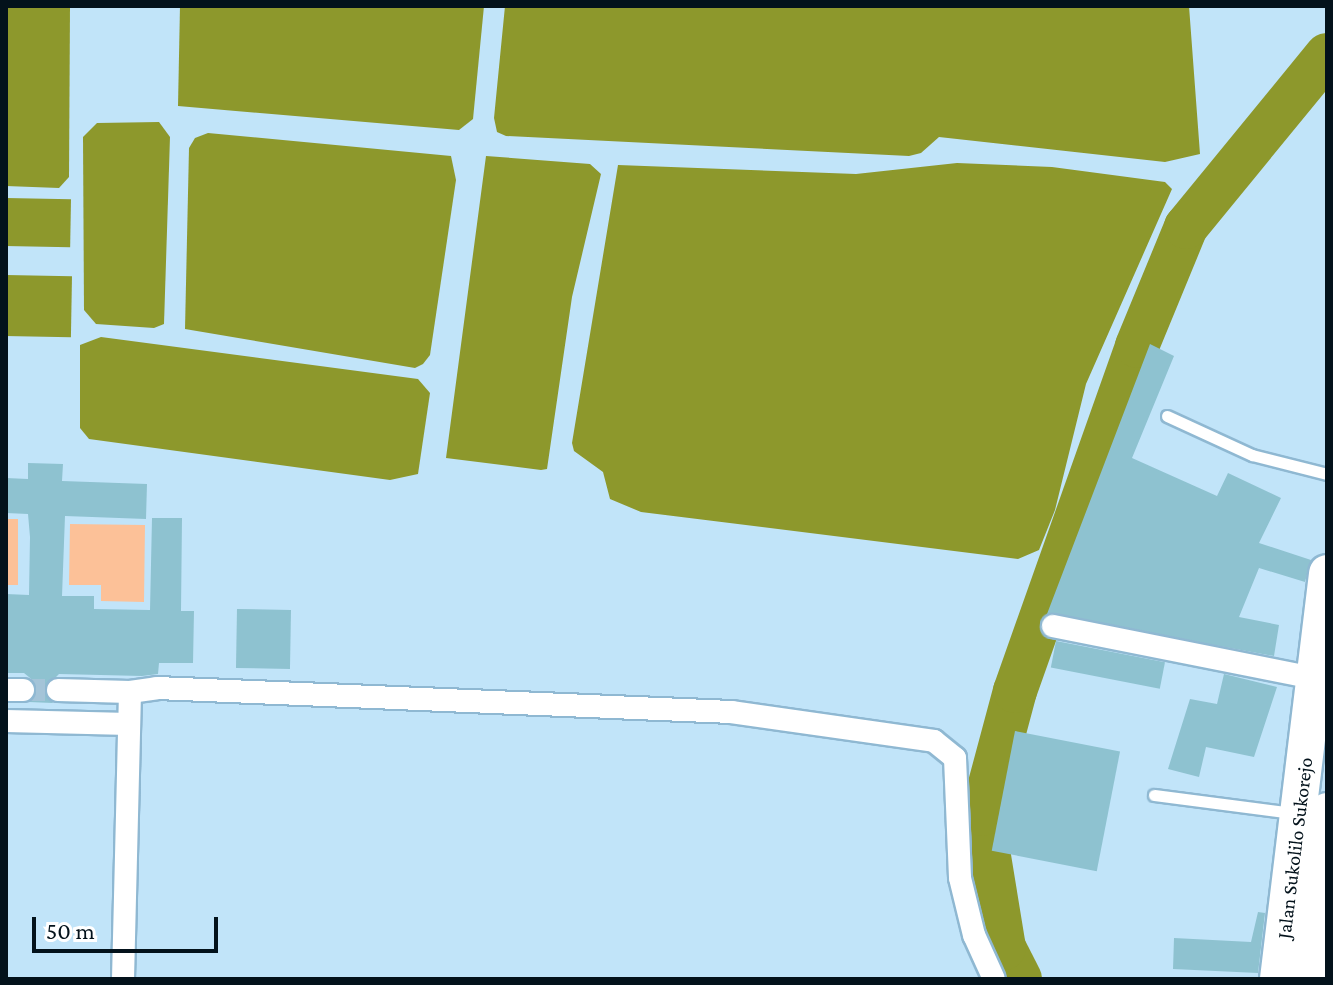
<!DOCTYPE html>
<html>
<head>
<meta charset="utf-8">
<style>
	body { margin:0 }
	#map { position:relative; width:1333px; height:985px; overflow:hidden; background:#c1e4f9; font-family:"Crimson Pro",serif }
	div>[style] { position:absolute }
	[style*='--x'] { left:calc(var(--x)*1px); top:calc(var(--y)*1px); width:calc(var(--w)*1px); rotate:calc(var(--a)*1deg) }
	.green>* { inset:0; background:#fcc198; transform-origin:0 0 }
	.water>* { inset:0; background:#8d982c; transform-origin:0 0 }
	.river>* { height:44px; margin:-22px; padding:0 22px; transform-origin:22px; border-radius:22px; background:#8d982c }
	.building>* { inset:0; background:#8ec2d0; transform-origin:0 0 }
	.street-tunnel>* { height:22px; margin-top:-11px; transform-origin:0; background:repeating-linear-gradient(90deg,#a4c4d8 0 22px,transparent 0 33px) }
	.roads { filter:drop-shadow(2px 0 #8fb8d2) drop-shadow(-2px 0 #8fb8d2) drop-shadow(0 2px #8fb8d2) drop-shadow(0 -2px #8fb8d2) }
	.lane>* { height:11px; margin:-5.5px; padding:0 5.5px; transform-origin:5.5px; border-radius:5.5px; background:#fff }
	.street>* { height:22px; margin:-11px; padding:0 11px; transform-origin:11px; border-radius:11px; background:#fff }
	.primary>* { height:36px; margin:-18px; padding:0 18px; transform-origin:18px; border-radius:18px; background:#fff }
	span { translate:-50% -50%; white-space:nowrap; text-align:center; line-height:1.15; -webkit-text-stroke:8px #fff; paint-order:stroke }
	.street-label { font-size:20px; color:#03121b }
	.frame { position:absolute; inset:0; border:8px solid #03121b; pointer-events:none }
	.scale { position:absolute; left:32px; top:917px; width:186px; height:36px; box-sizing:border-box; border:4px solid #03121b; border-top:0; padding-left:10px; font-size:24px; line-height:28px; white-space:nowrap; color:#03121b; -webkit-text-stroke:6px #fff; paint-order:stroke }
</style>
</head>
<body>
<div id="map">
	<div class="green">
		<i style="left:6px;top:519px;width:12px;height:66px"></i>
		<i style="clip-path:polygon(70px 524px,145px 525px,144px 602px,101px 601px,101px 585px,69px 585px)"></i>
	</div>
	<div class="water">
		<i style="clip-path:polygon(6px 6px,70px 6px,69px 177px,59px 188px,6px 186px)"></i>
		<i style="clip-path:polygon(180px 6px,484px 6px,473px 119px,459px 130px,178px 106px)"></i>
		<i style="clip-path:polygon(505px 6px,1189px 6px,1200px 154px,1165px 162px,939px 137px,921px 153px,909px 156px,506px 136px,497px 132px,494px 118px)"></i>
		<i style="clip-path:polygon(159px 122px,170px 137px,164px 324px,154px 328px,96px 324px,84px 310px,83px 137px,97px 123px)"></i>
		<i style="clip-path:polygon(208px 133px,451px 156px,456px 180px,430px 355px,423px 364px,415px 368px,185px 329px,189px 148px,195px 138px)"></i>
		<i style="clip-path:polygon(486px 156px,590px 164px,601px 174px,572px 297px,547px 469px,541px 470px,446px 458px)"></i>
		<i style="clip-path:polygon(957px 163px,1052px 167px,1165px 182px,1172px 189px,1086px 384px,1055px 510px,1039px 550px,1018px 559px,641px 512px,610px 499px,603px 472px,574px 451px,572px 443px,618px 165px,856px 174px)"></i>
		<i style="left:6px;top:198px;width:65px;height:48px;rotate:1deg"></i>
		<i style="left:6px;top:275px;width:66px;height:61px;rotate:1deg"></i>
		<i style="clip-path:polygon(101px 337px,418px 379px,430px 393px,418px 474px,390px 480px,89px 439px,80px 428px,80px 345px)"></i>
	</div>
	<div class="river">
		<i style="--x:1020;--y:979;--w:35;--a:-117"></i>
		<i style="--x:1004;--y:948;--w:136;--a:-99.3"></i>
		<i style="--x:982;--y:814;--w:127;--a:-75"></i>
		<i style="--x:1015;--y:691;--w:366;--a:-70.5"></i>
		<i style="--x:1137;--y:346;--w:129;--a:-67.6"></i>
		<i style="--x:1186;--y:227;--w:222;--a:-50.7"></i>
	</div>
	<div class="building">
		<i style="clip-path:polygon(1150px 344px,1174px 356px,1132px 458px,1217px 496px,1228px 473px,1281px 498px,1259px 543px,1311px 560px,1305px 582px,1259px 568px,1239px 617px,1279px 625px,1274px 656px,1047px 614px)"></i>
		<i style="clip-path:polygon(28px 463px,63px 464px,62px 481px,147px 484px,146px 519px,65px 516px,62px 596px,94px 596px,94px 609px,150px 610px,152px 518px,182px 518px,181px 611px,194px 611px,193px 663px,159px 663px,158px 674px,142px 676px,59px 674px,44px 689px,53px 703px,29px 702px,37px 691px,35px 682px,24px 673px,6px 673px,6px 594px,29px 595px,30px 537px,28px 514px,6px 513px,6px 478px,28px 479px)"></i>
		<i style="left:237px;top:609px;width:54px;height:59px;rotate:1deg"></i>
		<i style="left:1056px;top:641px;width:111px;height:27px;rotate:11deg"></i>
		<i style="clip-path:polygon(1224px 674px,1277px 687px,1254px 757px,1206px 747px,1199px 777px,1168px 769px,1190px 699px,1217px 704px)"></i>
		<i style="left:1015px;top:731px;width:107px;height:122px;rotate:11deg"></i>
		<i style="clip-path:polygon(1258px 912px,1265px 913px,1258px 973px,1173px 969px,1174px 938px,1251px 942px)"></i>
	</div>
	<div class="street-tunnel">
		<i style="--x:23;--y:690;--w:35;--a:0"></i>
	</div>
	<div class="roads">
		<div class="lane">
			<i style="--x:1167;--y:416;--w:94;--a:24.6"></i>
			<i style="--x:1252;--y:455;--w:77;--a:14.2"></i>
			<i style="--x:1154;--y:795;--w:140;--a:7.4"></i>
		</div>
		<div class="street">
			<i style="--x:1053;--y:626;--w:265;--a:11.3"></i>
			<i style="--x:6;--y:690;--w:17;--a:0"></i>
			<i style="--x:58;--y:690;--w:72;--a:1.6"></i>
			<i style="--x:6;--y:721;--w:123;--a:1.4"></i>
			<i style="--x:123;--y:979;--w:287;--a:-88.6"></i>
			<i style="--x:130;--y:692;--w:27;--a:-8"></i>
			<i style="--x:157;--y:688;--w:575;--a:2.39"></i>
			<i style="--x:731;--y:712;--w:205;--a:8.1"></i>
			<i style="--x:934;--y:741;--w:27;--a:39"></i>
			<i style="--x:955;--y:758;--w:120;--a:87.6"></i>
			<i style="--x:960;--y:878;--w:59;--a:76.2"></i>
			<i style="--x:974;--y:935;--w:48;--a:65.6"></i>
		</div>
		<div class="primary">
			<i style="--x:1278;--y:979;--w:409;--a:-83.1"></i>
			<i style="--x:1308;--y:979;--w:169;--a:-83.5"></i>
		</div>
	</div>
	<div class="street-label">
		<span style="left:1295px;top:848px;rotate:-83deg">Jalan Sukolilo Sukorejo</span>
	</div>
	<div class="frame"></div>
	<div class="scale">50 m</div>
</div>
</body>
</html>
